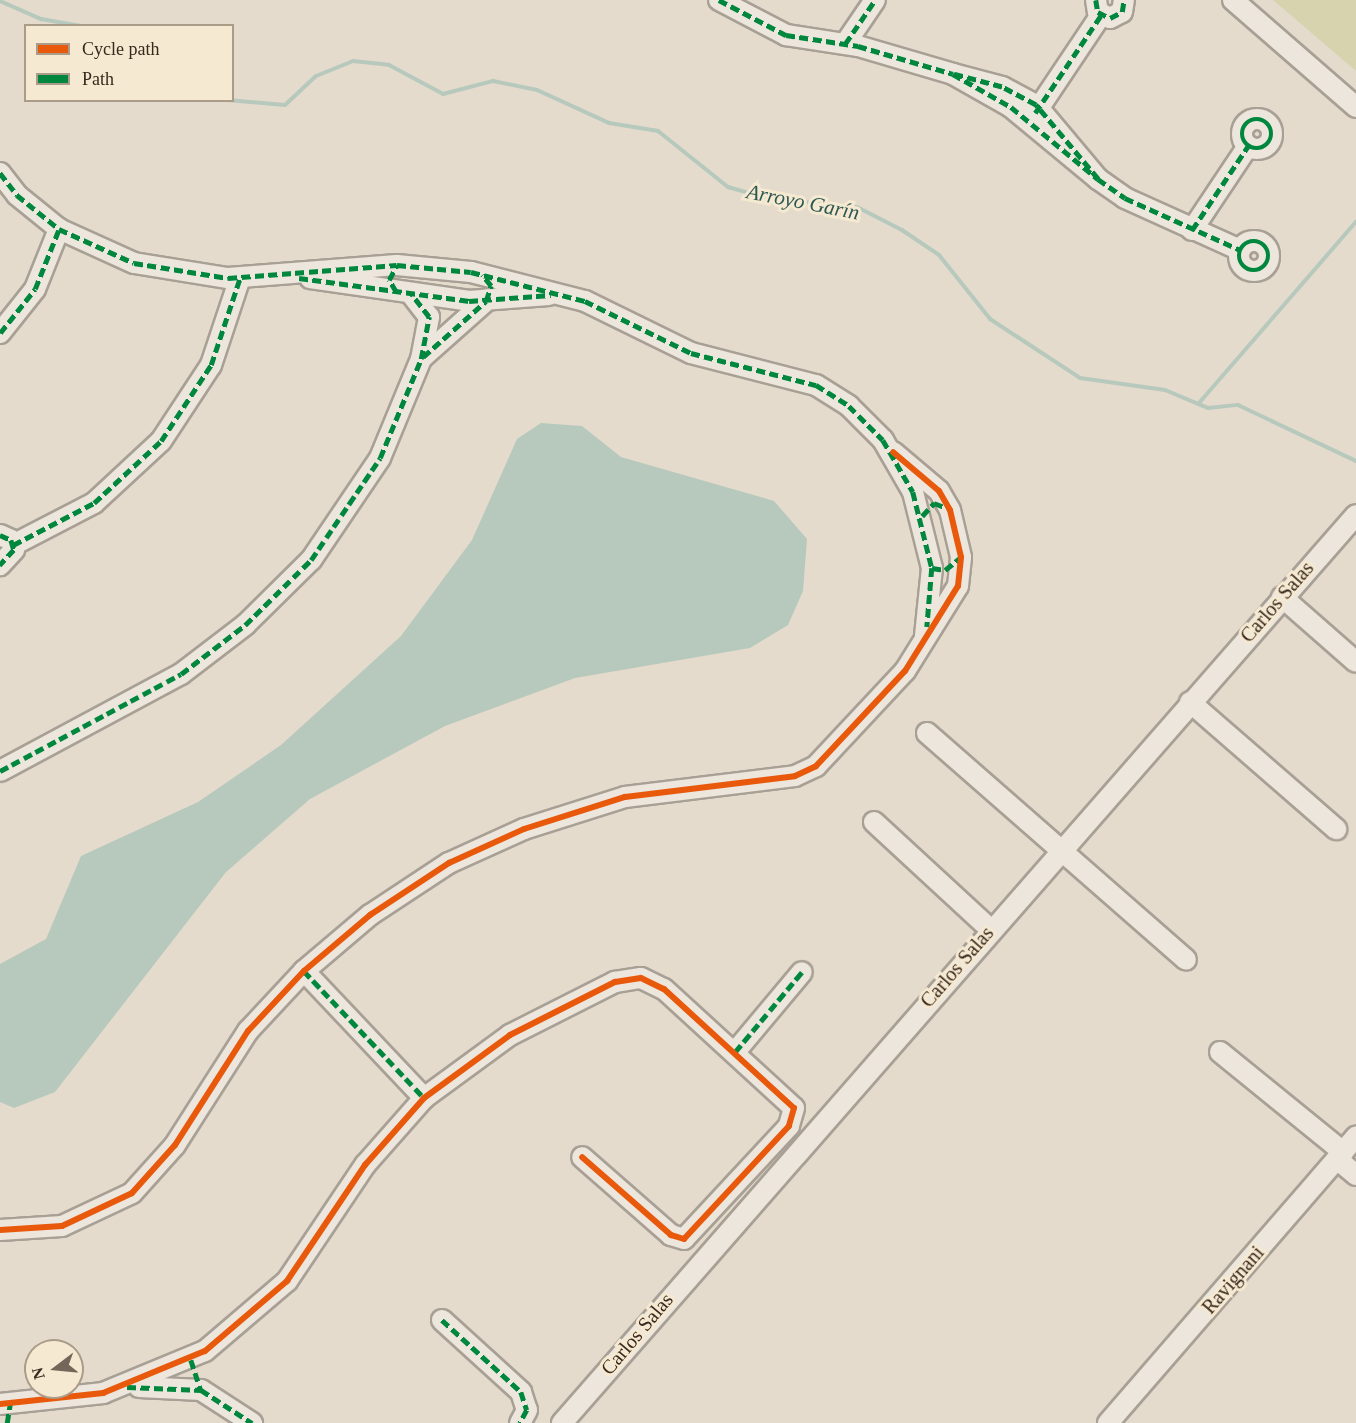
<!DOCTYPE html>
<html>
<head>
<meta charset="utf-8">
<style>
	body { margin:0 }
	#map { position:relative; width:1356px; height:1423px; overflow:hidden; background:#e4dbcc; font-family:"Times New Roman",serif }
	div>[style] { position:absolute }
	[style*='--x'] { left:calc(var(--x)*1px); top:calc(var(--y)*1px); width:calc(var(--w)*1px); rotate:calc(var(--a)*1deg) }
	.green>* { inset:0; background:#d6d3ae }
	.water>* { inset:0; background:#b7c9bd }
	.stream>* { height:4px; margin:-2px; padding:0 2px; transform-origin:2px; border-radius:2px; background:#b7c9bd }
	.roads { filter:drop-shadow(2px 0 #a9a095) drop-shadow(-2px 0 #a9a095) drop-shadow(0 2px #a9a095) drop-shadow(0 -2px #a9a095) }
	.minor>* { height:20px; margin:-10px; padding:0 10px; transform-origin:10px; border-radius:10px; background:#ece6dd }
	.minor>.ring { margin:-10px; padding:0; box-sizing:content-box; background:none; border:20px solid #ece6dd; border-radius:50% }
	.quiet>* { height:4.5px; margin-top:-2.25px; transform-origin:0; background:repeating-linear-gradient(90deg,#00873e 0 9px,transparent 0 13.5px) }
	.quiet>.ring { margin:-2.25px; padding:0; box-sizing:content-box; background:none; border:4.5px solid #00873e; border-radius:50% }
	.cycleway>* { height:6px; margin:-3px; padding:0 3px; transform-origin:3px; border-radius:3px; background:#e8590c }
	span { translate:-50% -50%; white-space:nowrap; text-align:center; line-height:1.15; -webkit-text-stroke:6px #f6e9d1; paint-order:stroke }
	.street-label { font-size:20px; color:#38281d }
	.water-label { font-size:21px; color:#2c5852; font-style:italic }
	.legend { position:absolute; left:24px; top:24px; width:210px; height:78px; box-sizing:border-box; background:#f6e9d1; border:2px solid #aa9c89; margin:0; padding:8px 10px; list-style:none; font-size:18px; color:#38281d }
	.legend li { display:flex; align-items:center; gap:12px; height:30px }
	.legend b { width:30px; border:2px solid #aa9c89 }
	.north { position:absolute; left:24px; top:1339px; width:60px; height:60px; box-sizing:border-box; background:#f6e9d1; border:2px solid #aa9c89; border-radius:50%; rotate:254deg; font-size:16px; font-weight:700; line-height:24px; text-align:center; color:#38281d }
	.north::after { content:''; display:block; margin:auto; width:21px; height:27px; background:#74675a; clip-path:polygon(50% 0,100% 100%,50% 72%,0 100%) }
</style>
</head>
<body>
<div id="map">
	<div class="green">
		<i style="clip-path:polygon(1273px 0,1356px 0,1356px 71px)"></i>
	</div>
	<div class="water">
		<i style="clip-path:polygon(541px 423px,582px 426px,621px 457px,774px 501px,807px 539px,803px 591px,788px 625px,750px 648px,575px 678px,445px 726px,310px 799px,226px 872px,55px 1092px,14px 1108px,0 1102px,0 964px,46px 939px,81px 856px,198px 802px,281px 745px,401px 636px,472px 540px,517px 439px)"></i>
	</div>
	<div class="stream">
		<i style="--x:0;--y:1;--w:45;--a:23.7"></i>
		<i style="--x:41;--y:19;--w:39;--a:10"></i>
		<i style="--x:227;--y:100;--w:58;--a:4.9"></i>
		<i style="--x:285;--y:105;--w:42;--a:-43.1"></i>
		<i style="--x:316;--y:76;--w:40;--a:-22"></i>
		<i style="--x:353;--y:61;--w:36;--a:6"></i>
		<i style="--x:389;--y:65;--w:61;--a:28.2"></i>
		<i style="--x:443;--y:94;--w:52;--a:-14.6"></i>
		<i style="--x:493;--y:81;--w:45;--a:11.6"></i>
		<i style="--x:537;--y:90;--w:79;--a:24.6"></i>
		<i style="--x:609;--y:123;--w:50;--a:9.3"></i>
		<i style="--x:658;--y:131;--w:90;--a:38.7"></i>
		<i style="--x:728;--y:187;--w:44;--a:15.9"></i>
		<i style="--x:770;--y:199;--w:87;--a:5.3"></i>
		<i style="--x:857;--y:207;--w:51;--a:27.1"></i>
		<i style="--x:902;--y:230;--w:45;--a:34"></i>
		<i style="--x:939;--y:255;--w:82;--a:51.4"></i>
		<i style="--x:990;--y:319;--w:108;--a:33.2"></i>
		<i style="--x:1080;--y:378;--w:86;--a:8"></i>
		<i style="--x:1165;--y:390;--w:47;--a:22.7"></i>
		<i style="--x:1208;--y:408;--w:30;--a:-6"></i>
		<i style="--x:1238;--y:405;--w:131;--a:25.4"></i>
		<i style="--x:1199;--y:403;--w:240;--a:-49.1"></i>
	</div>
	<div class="roads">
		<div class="minor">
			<i style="--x:719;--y:0;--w:76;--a:27.6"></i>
			<i style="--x:786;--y:35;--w:73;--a:8.7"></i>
			<i style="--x:858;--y:46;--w:99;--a:16.4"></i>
			<i style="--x:1096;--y:0;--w:12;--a:81"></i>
			<i style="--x:1098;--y:12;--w:13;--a:27"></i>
			<i style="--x:1110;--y:18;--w:13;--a:-27"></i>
			<i style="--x:1122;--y:12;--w:12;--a:-81"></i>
			<i style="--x:1233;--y:0;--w:163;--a:41"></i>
			<i style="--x:845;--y:44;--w:53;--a:-55.7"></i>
			<i style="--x:1032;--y:118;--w:124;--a:-56.2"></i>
			<i class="ring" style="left:1242px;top:119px;width:10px;height:10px"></i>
			<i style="--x:0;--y:173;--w:28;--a:52"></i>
			<i style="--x:17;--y:195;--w:54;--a:39"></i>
			<i style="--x:59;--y:229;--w:82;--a:24.4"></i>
			<i style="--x:134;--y:263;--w:95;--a:9.1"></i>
			<i style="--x:228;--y:278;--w:169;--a:-4.4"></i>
			<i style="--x:397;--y:265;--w:74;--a:5.4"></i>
			<i style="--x:471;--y:272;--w:118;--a:14.3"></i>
			<i style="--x:585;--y:301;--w:118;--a:26.1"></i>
			<i style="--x:691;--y:353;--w:129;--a:14.4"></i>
			<i style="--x:816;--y:385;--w:39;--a:32"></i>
			<i style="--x:849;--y:406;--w:48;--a:45"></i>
			<i style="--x:883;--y:440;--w:60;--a:60"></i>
			<i style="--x:913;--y:492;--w:78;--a:76"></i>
			<i style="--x:932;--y:568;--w:68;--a:95.9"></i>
			<i style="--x:1098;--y:179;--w:97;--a:-130"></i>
			<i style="--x:1036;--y:105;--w:38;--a:-152"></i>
			<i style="--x:1002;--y:87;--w:51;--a:-165.1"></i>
			<i style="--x:953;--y:74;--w:67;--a:29.6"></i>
			<i style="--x:1011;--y:107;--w:113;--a:39.6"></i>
			<i style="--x:1098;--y:179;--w:33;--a:35"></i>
			<i style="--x:1125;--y:198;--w:126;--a:24.3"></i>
			<i style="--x:1192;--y:230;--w:101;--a:-56.3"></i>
			<i class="ring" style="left:1239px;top:241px;width:10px;height:10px"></i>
			<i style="--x:310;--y:278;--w:161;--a:8.2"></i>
			<i style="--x:469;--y:301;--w:80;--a:-4.3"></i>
			<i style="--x:0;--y:333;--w:56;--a:-51.5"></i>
			<i style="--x:35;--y:289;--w:65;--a:-68.2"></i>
			<i style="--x:423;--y:357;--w:87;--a:-41.7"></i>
			<i style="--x:0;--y:535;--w:12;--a:24"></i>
			<i style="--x:11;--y:540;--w:10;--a:73"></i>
			<i style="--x:14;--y:550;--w:21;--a:133"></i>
			<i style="--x:13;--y:545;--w:91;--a:-27.4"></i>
			<i style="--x:94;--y:503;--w:91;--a:-42.8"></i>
			<i style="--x:161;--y:441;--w:91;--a:-56.7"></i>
			<i style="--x:211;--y:365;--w:92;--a:-71.6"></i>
			<i style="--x:1282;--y:597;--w:98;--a:41.3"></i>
			<i style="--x:1190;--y:702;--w:194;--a:41"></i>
			<i style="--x:927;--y:733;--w:344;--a:41.2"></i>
			<i style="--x:0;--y:771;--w:205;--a:-28.2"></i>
			<i style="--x:181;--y:674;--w:81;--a:-37.4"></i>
			<i style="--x:245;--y:625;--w:93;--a:-44.6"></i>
			<i style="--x:311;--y:560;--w:123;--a:-55.9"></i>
			<i style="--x:380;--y:458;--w:107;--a:-67.5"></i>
			<i style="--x:421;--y:359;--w:43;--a:-79.2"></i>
			<i style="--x:429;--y:317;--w:28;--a:-128"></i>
			<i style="--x:874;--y:822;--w:158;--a:42.7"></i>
			<i style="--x:304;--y:971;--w:175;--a:46.6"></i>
			<i style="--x:735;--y:1052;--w:104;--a:-50.1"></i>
			<i style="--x:1220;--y:1052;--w:159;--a:39.1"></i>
			<i style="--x:1337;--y:1159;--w:25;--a:40"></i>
			<i style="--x:0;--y:1230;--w:62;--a:-3.7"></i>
			<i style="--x:62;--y:1226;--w:77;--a:-25.2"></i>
			<i style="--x:132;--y:1193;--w:64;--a:-48.1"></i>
			<i style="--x:175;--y:1145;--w:135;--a:-57.4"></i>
			<i style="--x:248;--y:1031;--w:82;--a:-47"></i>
			<i style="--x:304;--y:971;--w:87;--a:-40.3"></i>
			<i style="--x:370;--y:915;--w:95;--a:-33.4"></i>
			<i style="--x:449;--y:863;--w:82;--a:-24.4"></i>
			<i style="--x:524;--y:829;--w:106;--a:-17.6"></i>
			<i style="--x:625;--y:797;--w:171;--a:-7"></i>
			<i style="--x:795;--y:776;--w:23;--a:-25"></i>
			<i style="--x:816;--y:766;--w:130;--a:-46.9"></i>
			<i style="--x:905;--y:671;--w:100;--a:-58.1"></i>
			<i style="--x:958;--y:586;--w:29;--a:-84"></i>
			<i style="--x:961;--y:557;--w:48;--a:-103.2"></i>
			<i style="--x:950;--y:510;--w:22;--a:-120"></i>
			<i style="--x:939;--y:491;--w:60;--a:-139.7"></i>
			<i style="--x:442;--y:1320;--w:107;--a:42.3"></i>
			<i style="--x:521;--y:1392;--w:19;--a:72"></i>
			<i style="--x:527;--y:1410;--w:15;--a:118"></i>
			<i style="--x:139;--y:1387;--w:62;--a:2.8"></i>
			<i style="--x:201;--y:1390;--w:61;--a:32.9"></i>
			<i style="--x:0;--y:1404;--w:104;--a:-6.1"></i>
			<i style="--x:103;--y:1393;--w:110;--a:-22.4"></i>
			<i style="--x:205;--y:1351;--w:108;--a:-40.5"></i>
			<i style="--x:287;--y:1281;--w:140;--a:-56.1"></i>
			<i style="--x:365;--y:1165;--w:89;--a:-48.6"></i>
			<i style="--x:424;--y:1098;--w:107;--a:-36.2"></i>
			<i style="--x:510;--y:1035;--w:118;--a:-26.8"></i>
			<i style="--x:615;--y:982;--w:26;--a:-9"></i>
			<i style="--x:641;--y:978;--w:25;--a:26"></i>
			<i style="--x:664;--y:989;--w:176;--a:42.5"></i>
			<i style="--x:794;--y:1108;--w:19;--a:106"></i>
			<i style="--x:789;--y:1126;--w:154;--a:132.9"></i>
			<i style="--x:684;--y:1239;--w:14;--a:-163"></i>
			<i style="--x:671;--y:1235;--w:118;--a:-138.8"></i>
			<i style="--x:562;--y:1423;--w:1206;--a:-48.83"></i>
			<i style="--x:1108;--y:1423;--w:379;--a:-49.1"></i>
		</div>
	</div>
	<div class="quiet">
		<i style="--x:719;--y:0;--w:76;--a:27.6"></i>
		<i style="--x:786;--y:35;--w:73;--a:8.7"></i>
		<i style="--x:858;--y:46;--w:99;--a:16.4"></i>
		<i style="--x:1096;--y:0;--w:12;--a:81"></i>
		<i style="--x:1098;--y:12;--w:13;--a:27"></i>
		<i style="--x:1110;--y:18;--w:13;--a:-27"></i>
		<i style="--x:1122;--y:12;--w:12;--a:-81"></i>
		<i style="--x:845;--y:44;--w:53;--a:-55.7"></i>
		<i style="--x:1035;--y:113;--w:118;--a:-56"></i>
		<i class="ring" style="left:1242px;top:119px;width:25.5px;height:25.5px"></i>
		<i style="--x:0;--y:173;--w:28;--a:52"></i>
		<i style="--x:17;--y:195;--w:54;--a:39"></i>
		<i style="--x:59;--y:229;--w:82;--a:24.4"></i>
		<i style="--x:134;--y:263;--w:95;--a:9.1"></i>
		<i style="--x:228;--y:278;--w:169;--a:-4.4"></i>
		<i style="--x:397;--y:265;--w:74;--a:5.4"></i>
		<i style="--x:471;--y:272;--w:118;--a:14.3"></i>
		<i style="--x:585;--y:301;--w:118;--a:26.1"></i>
		<i style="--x:691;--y:353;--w:129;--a:14.4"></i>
		<i style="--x:816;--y:385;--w:39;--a:32"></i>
		<i style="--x:849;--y:406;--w:48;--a:45"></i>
		<i style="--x:883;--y:440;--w:60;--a:60"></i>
		<i style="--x:913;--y:492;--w:78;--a:76"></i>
		<i style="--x:932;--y:568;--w:59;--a:94.8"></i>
		<i style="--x:1098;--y:179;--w:97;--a:-130"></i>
		<i style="--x:1036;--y:105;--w:38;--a:-152"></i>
		<i style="--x:1002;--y:87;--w:51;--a:-165.1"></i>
		<i style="--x:953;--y:74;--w:67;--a:29.6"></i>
		<i style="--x:1011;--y:107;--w:113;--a:39.6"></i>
		<i style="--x:1098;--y:179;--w:33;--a:35"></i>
		<i style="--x:1125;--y:198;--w:126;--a:24.3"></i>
		<i style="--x:1192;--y:230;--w:101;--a:-56.3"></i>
		<i class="ring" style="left:1239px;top:241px;width:25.5px;height:25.5px"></i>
		<i style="--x:299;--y:278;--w:172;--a:7.7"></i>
		<i style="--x:469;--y:301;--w:82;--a:-4.2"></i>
		<i style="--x:396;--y:292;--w:14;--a:-120"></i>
		<i style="--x:389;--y:280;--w:17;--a:-62"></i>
		<i style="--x:0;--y:333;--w:56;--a:-51.5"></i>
		<i style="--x:35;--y:289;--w:65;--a:-68.2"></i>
		<i style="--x:423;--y:357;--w:84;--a:-41.6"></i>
		<i style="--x:486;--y:301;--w:16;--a:-72"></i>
		<i style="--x:491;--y:286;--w:14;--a:-129"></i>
		<i style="--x:922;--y:516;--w:18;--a:-47"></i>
		<i style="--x:934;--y:503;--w:14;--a:21"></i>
		<i style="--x:0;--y:535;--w:12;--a:24"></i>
		<i style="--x:11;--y:540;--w:10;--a:73"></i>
		<i style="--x:14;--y:550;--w:21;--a:133"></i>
		<i style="--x:13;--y:545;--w:91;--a:-27.4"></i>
		<i style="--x:94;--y:503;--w:91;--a:-42.8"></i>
		<i style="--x:161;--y:441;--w:91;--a:-56.7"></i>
		<i style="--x:211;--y:365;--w:92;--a:-71.6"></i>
		<i style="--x:932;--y:568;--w:13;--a:9"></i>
		<i style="--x:945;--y:570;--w:19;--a:-39"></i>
		<i style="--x:0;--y:771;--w:205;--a:-28.2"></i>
		<i style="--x:181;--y:674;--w:81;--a:-37.4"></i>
		<i style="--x:245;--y:625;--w:93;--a:-44.6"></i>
		<i style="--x:311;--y:560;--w:123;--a:-55.9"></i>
		<i style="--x:380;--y:458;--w:107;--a:-67.5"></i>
		<i style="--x:421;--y:359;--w:43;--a:-79.2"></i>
		<i style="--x:429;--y:317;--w:28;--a:-128"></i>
		<i style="--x:304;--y:971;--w:175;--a:46.6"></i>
		<i style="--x:735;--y:1052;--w:104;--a:-50.1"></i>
		<i style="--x:442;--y:1320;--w:107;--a:42.3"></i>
		<i style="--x:521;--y:1392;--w:19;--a:72"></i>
		<i style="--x:527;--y:1410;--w:15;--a:118"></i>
		<i style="--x:191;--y:1360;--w:32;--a:72"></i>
		<i style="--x:127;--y:1387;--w:74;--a:2.3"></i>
		<i style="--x:201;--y:1390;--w:61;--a:32.9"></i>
		<i style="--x:7;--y:1423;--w:19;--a:-81"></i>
	</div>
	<div class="cycleway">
		<i style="--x:0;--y:1230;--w:62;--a:-3.7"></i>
		<i style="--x:62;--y:1226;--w:77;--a:-25.2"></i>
		<i style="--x:132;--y:1193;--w:64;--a:-48.1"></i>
		<i style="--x:175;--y:1145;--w:135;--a:-57.4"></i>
		<i style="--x:248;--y:1031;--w:82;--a:-47"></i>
		<i style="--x:304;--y:971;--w:87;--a:-40.3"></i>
		<i style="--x:370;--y:915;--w:95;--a:-33.4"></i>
		<i style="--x:449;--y:863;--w:82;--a:-24.4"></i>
		<i style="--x:524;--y:829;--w:106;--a:-17.6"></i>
		<i style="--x:625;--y:797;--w:171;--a:-7"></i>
		<i style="--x:795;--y:776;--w:23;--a:-25"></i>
		<i style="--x:816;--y:766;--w:130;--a:-46.9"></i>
		<i style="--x:905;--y:671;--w:100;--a:-58.1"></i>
		<i style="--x:958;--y:586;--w:29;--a:-84"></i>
		<i style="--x:961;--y:557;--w:48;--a:-103.2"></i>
		<i style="--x:950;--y:510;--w:22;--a:-120"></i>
		<i style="--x:939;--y:491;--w:60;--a:-139.7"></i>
		<i style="--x:0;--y:1404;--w:104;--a:-6.1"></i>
		<i style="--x:103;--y:1393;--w:110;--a:-22.4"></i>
		<i style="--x:205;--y:1351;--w:108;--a:-40.5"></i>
		<i style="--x:287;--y:1281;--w:140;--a:-56.1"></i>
		<i style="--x:365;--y:1165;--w:89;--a:-48.6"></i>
		<i style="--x:424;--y:1098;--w:107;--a:-36.2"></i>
		<i style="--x:510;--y:1035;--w:118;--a:-26.8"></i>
		<i style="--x:615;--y:982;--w:26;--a:-9"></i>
		<i style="--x:641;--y:978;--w:25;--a:26"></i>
		<i style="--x:664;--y:989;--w:176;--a:42.5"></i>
		<i style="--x:794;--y:1108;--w:19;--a:106"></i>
		<i style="--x:789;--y:1126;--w:154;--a:132.9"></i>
		<i style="--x:684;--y:1239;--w:14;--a:-163"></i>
		<i style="--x:671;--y:1235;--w:118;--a:-138.8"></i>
	</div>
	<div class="street-label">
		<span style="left:1277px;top:602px;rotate:-49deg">Carlos Salas</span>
		<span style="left:957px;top:967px;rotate:-49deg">Carlos Salas</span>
		<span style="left:1233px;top:1280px;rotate:-49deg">Ravignani</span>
		<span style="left:637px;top:1334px;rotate:-50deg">Carlos Salas</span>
	</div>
	<div class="water-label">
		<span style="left:803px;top:202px;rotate:11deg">Arroyo Garín</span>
	</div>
	<ul class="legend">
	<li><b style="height:8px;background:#e8590c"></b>Cycle path</li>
	<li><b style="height:8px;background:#00873e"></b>Path</li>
	</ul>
	<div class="north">N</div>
</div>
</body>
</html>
